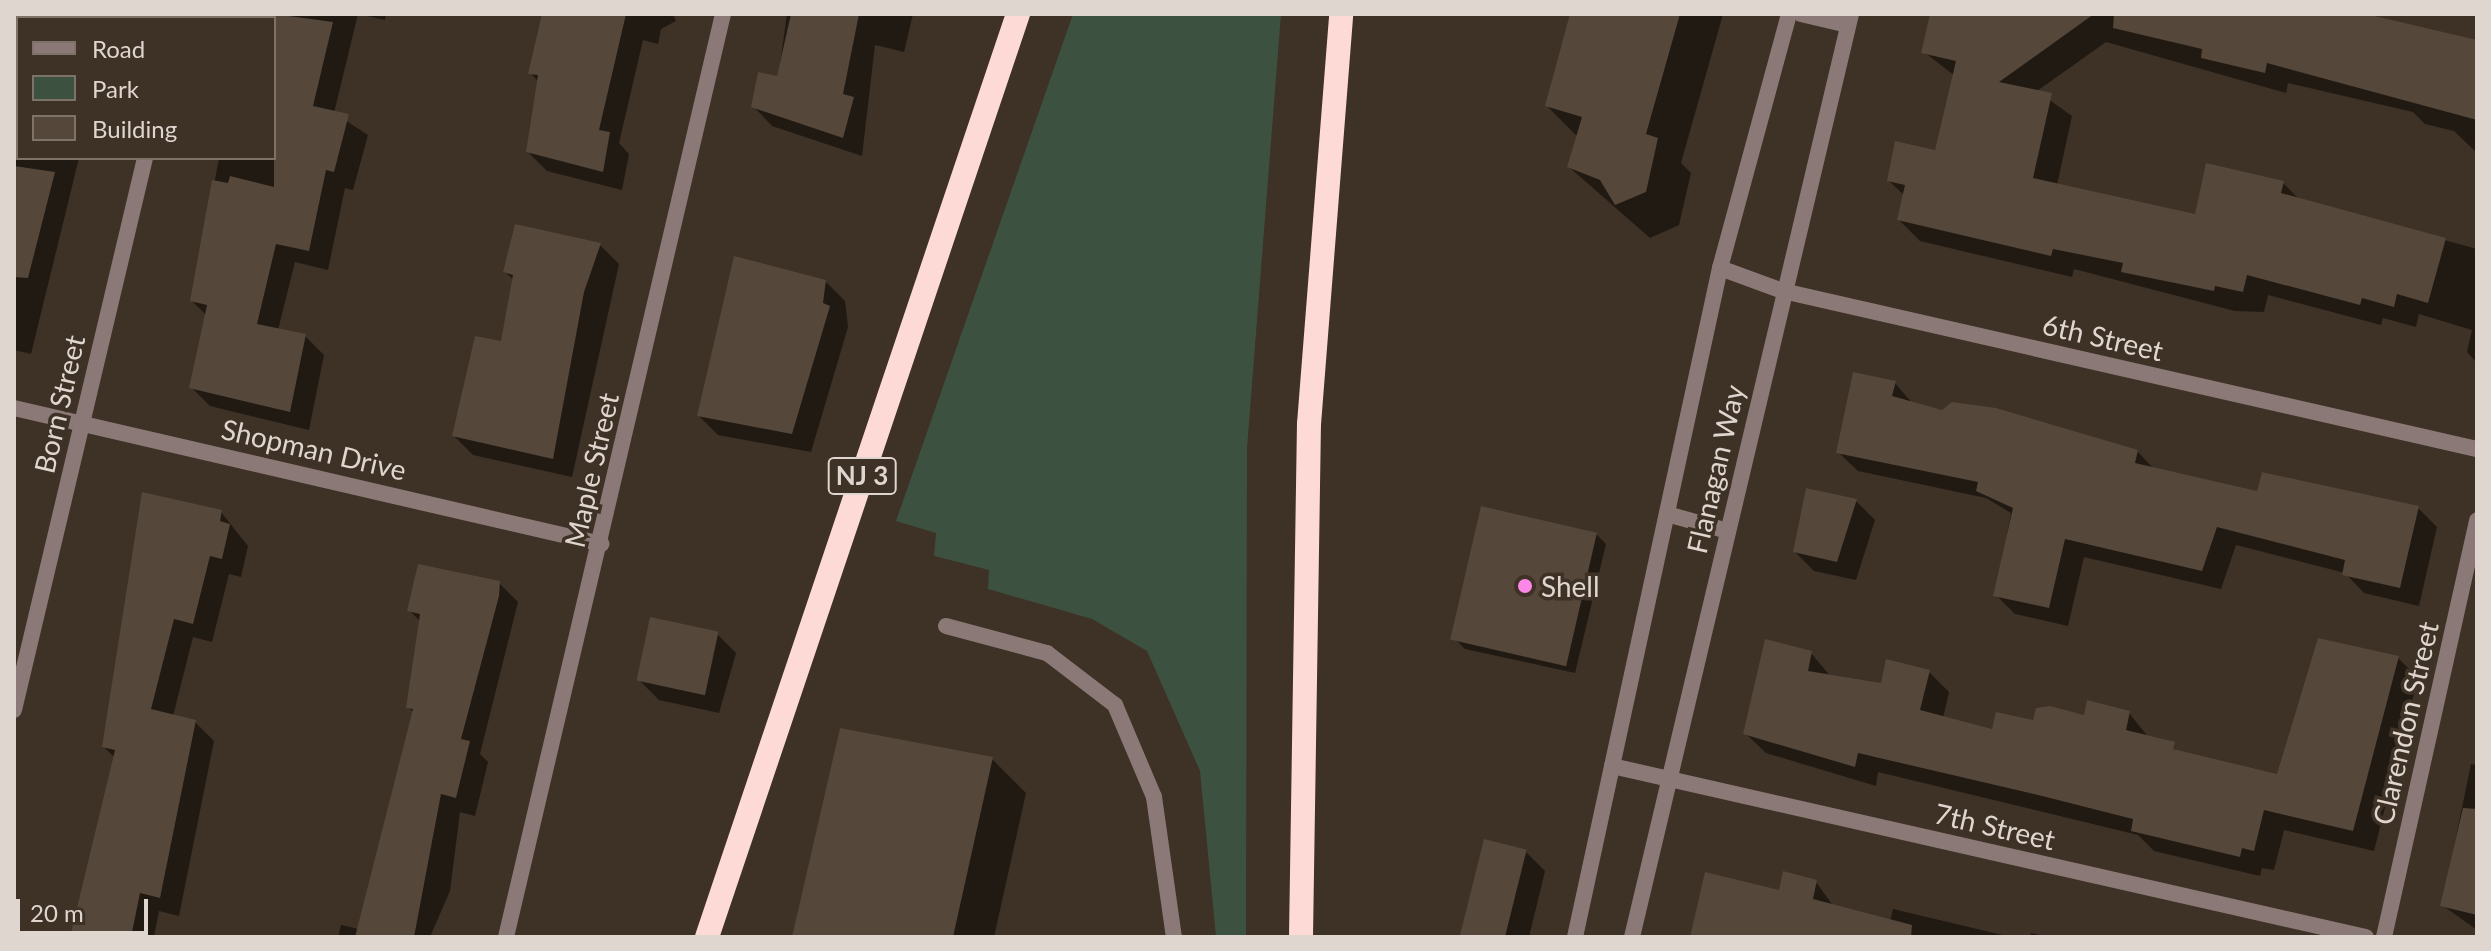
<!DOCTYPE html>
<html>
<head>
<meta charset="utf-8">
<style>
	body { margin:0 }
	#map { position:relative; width:2491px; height:951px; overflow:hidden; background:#3e3125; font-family:Lato,sans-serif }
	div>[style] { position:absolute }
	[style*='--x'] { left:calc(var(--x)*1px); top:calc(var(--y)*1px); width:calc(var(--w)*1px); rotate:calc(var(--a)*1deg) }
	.green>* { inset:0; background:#3c5140 }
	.shadow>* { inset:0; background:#0007 }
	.building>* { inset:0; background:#55473a; transform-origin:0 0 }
	.minor>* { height:16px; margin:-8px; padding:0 8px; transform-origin:8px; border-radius:8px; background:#8b7977 }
	.motorway>* { height:24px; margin:-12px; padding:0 12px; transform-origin:12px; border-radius:12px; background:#fedad7 }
	.dots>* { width:22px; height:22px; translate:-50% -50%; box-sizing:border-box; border:4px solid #3e3125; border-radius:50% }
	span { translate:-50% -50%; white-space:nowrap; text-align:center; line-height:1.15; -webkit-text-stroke:7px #3e3125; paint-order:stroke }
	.shield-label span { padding:2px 6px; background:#3e3125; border:2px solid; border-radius:6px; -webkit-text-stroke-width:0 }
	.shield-label { font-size:26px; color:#dfd6cf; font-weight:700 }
	.street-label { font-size:28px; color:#dfd6cf }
	.poi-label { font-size:28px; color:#dfd6cf }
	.left { translate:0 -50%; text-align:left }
	.frame { position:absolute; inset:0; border:16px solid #dfd6cf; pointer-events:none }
	.legend { position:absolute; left:16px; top:16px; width:260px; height:144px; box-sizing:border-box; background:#3e3125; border:2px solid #7e7369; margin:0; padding:10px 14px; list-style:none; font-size:24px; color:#dfd6cf }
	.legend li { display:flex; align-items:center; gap:16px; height:40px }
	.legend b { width:40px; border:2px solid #7e7369 }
	.scale { position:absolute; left:16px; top:899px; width:132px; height:36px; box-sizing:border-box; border:4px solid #dfd6cf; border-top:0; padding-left:10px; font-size:24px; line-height:28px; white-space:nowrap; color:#dfd6cf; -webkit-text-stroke:6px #3e3125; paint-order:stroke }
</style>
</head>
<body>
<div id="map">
	<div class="green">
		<i style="clip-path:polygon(1073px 14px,1281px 14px,1247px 448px,1246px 937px,1216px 937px,1200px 771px,1147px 651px,1092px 619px,988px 589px,989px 570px,934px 556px,936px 533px,896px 521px)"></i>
	</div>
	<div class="shadow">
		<i style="clip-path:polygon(14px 14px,113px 14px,18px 18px,18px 158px,79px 158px,31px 354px,14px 350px)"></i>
		<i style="clip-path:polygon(265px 14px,386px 14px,385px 20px,358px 14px,334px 113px,368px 135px,353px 190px,345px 188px,328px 270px,295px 262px,278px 330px,305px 336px,324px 355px,309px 430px,210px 406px,191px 387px,206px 315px,192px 301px,219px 158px,274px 158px,274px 18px)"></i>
		<i style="clip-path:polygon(545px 14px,673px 14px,676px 21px,661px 29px,658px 44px,643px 40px,619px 143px,629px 154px,622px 190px,547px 171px,528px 152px,539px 82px,530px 73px)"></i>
		<i style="clip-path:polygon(787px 14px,913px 14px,904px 52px,875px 45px,862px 156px,772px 126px,753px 106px,778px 78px)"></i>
		<i style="clip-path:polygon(1572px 14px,1723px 14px,1681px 163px,1691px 173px,1679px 225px,1650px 238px,1569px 167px,1578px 137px,1547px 106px)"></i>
		<i style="clip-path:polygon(1932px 14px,2354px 14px,2477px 44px,2477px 153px,2454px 131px,2425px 124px,2413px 112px,2288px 83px,2286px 93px,2106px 42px,2037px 91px,2072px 116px,2057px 185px,2197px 217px,2283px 183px,2301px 201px,2477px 249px,2477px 363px,2467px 352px,2472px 330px,2419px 314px,2416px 327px,2383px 318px,2381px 325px,2268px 295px,2264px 312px,2235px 311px,2074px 269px,2072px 277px,1920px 241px,1899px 220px,1905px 196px,1889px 181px,1937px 153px,1955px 76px,1924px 52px)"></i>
		<i style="clip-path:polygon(600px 245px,619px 264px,572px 477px,473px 455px,454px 436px,502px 344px,514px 280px,505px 272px)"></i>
		<i style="clip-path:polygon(825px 281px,845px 301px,848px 327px,811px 452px,718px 435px,699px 416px)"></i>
		<i style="clip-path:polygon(1895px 383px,1913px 404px,2137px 451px,2155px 470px,2259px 493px,2418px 508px,2437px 527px,2419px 606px,2364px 593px,2345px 573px,2236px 545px,2221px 589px,2084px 557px,2068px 626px,2015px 614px,1996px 595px,2011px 513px,1986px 498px,1858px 471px,1838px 452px)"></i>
		<i style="clip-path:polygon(1856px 501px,1875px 520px,1856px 580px,1814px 571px,1795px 552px)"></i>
		<i style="clip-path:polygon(221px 512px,248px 546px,241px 577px,229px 574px,212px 642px,193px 637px,173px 716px,195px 722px,214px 741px,179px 916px,159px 911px,154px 937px,72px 937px,115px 758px,104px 747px)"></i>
		<i style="clip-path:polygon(1596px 534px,1606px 544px,1575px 673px,1465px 649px,1455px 639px)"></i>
		<i style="clip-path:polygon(499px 583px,518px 602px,480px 754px,488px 762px,475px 816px,460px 812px,450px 891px,430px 937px,338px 937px,341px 925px,359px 929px,414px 713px,408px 707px,421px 622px,409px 610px)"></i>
		<i style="clip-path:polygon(717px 634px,736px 653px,719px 713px,659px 700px,639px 680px)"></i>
		<i style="clip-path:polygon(1811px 653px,1831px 677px,1882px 685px,1929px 672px,1949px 692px,1943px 718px,1994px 731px,2129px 713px,2149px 738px,2184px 754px,2279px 777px,2398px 658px,2418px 678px,2374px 851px,2284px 830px,2274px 870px,2262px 868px,2260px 876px,2154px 851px,2138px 835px,1878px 772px,1876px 786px,1766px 753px,1745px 733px)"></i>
		<i style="clip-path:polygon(992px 759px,1026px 793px,994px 937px,794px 937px)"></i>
		<i style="clip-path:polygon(2471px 764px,2477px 765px,2477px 930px,2442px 905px)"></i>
		<i style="clip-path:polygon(1526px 852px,1545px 871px,1529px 937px,1465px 937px)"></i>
		<i style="clip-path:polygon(1816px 882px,1834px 907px,1890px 921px,1893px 909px,2011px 937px,1692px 937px)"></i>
		<i style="clip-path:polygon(2031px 933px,2048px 937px,2030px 937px)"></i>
	</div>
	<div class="building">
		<i style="clip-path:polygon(274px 14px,333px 22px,313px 106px,349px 114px,334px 172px,326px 170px,309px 251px,276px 244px,257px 324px,306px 334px,290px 412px,189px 388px,207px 305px,190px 301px,212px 180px,228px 183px,230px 176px,274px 187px)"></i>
		<i style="clip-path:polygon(542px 14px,626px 14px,599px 130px,610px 132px,603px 172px,526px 152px,538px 75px,528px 74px)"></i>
		<i style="clip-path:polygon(791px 14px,859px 14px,843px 94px,854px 97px,843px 138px,751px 107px,758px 72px,777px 76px)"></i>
		<i style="clip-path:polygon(1570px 14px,1680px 14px,1646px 134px,1658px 138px,1646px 192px,1615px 205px,1600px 180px,1567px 167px,1582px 117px,1545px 106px)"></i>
		<i style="clip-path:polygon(1930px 14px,2094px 14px,1999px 82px,2052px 93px,2033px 178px,2195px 214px,2206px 163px,2284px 181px,2281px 193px,2446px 238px,2428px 303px,2397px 294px,2394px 307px,2362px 298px,2360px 305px,2247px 275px,2243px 292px,2215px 286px,2214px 291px,2121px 272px,2123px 263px,2053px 249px,2051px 256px,1897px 220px,1905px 185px,1887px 181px,1895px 141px,1935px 150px,1956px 61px,1921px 53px)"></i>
		<i style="clip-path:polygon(2114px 14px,2366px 14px,2477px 40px,2477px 120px,2267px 63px,2265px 73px,2201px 58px,2202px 49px,2113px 28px)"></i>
		<i style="clip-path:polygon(14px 166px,55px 172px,28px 278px,14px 277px)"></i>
		<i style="clip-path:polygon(515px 224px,601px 243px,584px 292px,553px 459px,452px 436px,475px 336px,501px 341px,513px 275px,503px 272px)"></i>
		<i style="clip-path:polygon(734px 256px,826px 280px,823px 303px,830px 306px,792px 434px,697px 416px)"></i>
		<i style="clip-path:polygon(1853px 372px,1896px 381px,1892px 396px,1942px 410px,1952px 402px,1996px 408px,2138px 450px,2135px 463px,2257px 491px,2262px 472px,2419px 506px,2400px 588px,2342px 575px,2345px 560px,2217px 527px,2202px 571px,2065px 539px,2049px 608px,1993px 596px,2013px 508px,1976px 491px,1978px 482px,1836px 453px)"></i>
		<i style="clip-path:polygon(1806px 488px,1857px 499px,1837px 562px,1793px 552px)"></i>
		<i style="clip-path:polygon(142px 492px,222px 510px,220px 521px,230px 524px,222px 559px,210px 556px,193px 624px,174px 619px,151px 709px,196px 720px,160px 898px,140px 893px,131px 937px,70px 937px,115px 750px,102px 747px)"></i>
		<i style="left:1481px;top:506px;width:119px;height:137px;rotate:13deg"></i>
		<i style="clip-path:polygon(418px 564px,500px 581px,499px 596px,461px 739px,470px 741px,456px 798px,441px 794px,414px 937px,355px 937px,413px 709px,406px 708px,420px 614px,407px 611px)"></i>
		<i style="left:650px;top:617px;width:70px;height:65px;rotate:12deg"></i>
		<i style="clip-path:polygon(2318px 638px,2399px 656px,2353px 831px,2264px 810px,2254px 851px,2242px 848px,2240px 857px,2131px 831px,2133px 819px,2038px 795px,1858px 753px,1855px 767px,1743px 734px,1765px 639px,1812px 651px,1808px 671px,1881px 683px,1886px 659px,1930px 670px,1920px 710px,1992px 729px,1996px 712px,2033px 720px,2036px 708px,2050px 706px,2084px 715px,2087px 700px,2130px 711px,2126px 730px,2175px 742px,2173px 749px,2277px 774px)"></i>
		<i style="clip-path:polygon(840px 728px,993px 757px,953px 937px,792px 937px)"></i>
		<i style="clip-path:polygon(2463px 808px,2477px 809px,2477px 915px,2440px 906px)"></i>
		<i style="left:1484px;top:839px;width:44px;height:101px;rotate:14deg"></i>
		<i style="clip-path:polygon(1783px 871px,1817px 880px,1813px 899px,1912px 925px,1911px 937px,1690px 937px,1705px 872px,1779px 890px)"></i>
	</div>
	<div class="minor">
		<i style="--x:1801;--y:14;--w:48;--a:13.2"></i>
		<i style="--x:178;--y:18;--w:4;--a:-76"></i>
		<i style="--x:1720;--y:268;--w:67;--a:20.1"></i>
		<i style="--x:1783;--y:291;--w:712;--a:12.83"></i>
		<i style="--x:14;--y:408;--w:603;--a:13.04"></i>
		<i style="--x:1667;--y:514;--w:63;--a:15.6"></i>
		<i style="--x:946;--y:626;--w:105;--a:15"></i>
		<i style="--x:1047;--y:653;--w:86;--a:37.4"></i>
		<i style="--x:1115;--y:705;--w:100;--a:67"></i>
		<i style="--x:1154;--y:797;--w:141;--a:81.9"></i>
		<i style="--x:14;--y:710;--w:567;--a:-76.65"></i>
		<i style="--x:1612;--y:766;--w:773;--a:12.78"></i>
		<i style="--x:506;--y:937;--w:948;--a:-76.77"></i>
		<i style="--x:1575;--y:937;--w:685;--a:-77.77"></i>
		<i style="--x:1720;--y:268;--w:263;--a:-74.8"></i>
		<i style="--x:1632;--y:937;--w:949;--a:-76.65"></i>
		<i style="--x:2384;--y:937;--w:427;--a:-77.4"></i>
	</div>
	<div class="motorway">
		<i style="--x:707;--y:937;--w:974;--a:-71.38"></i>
		<i style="--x:1301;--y:937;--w:513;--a:-89.11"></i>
		<i style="--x:1309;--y:424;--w:411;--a:-85.5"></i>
	</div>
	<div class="dots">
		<i style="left:1525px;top:586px;background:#fb87e6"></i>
	</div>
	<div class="shield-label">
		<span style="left:862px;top:476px">NJ 3</span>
	</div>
	<div class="street-label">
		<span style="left:2103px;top:337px;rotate:13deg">6th Street</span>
		<span style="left:59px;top:404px;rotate:-77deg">Born Street</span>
		<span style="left:314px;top:449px;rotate:13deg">Shopman Drive</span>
		<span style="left:1715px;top:469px;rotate:-77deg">Flanagan Way</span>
		<span style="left:591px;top:470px;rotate:-77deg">Maple Street</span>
		<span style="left:2405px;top:723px;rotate:-77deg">Clarendon Street</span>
		<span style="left:1995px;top:826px;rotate:13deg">7th Street</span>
	</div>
	<div class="poi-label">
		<span class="left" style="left:1541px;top:586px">Shell</span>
	</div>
	<div class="frame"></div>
	<ul class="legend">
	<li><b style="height:10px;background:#8b7977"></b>Road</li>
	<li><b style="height:22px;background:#3c5140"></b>Park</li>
	<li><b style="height:22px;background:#55473a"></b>Building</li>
	</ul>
	<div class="scale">20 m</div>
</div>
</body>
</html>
